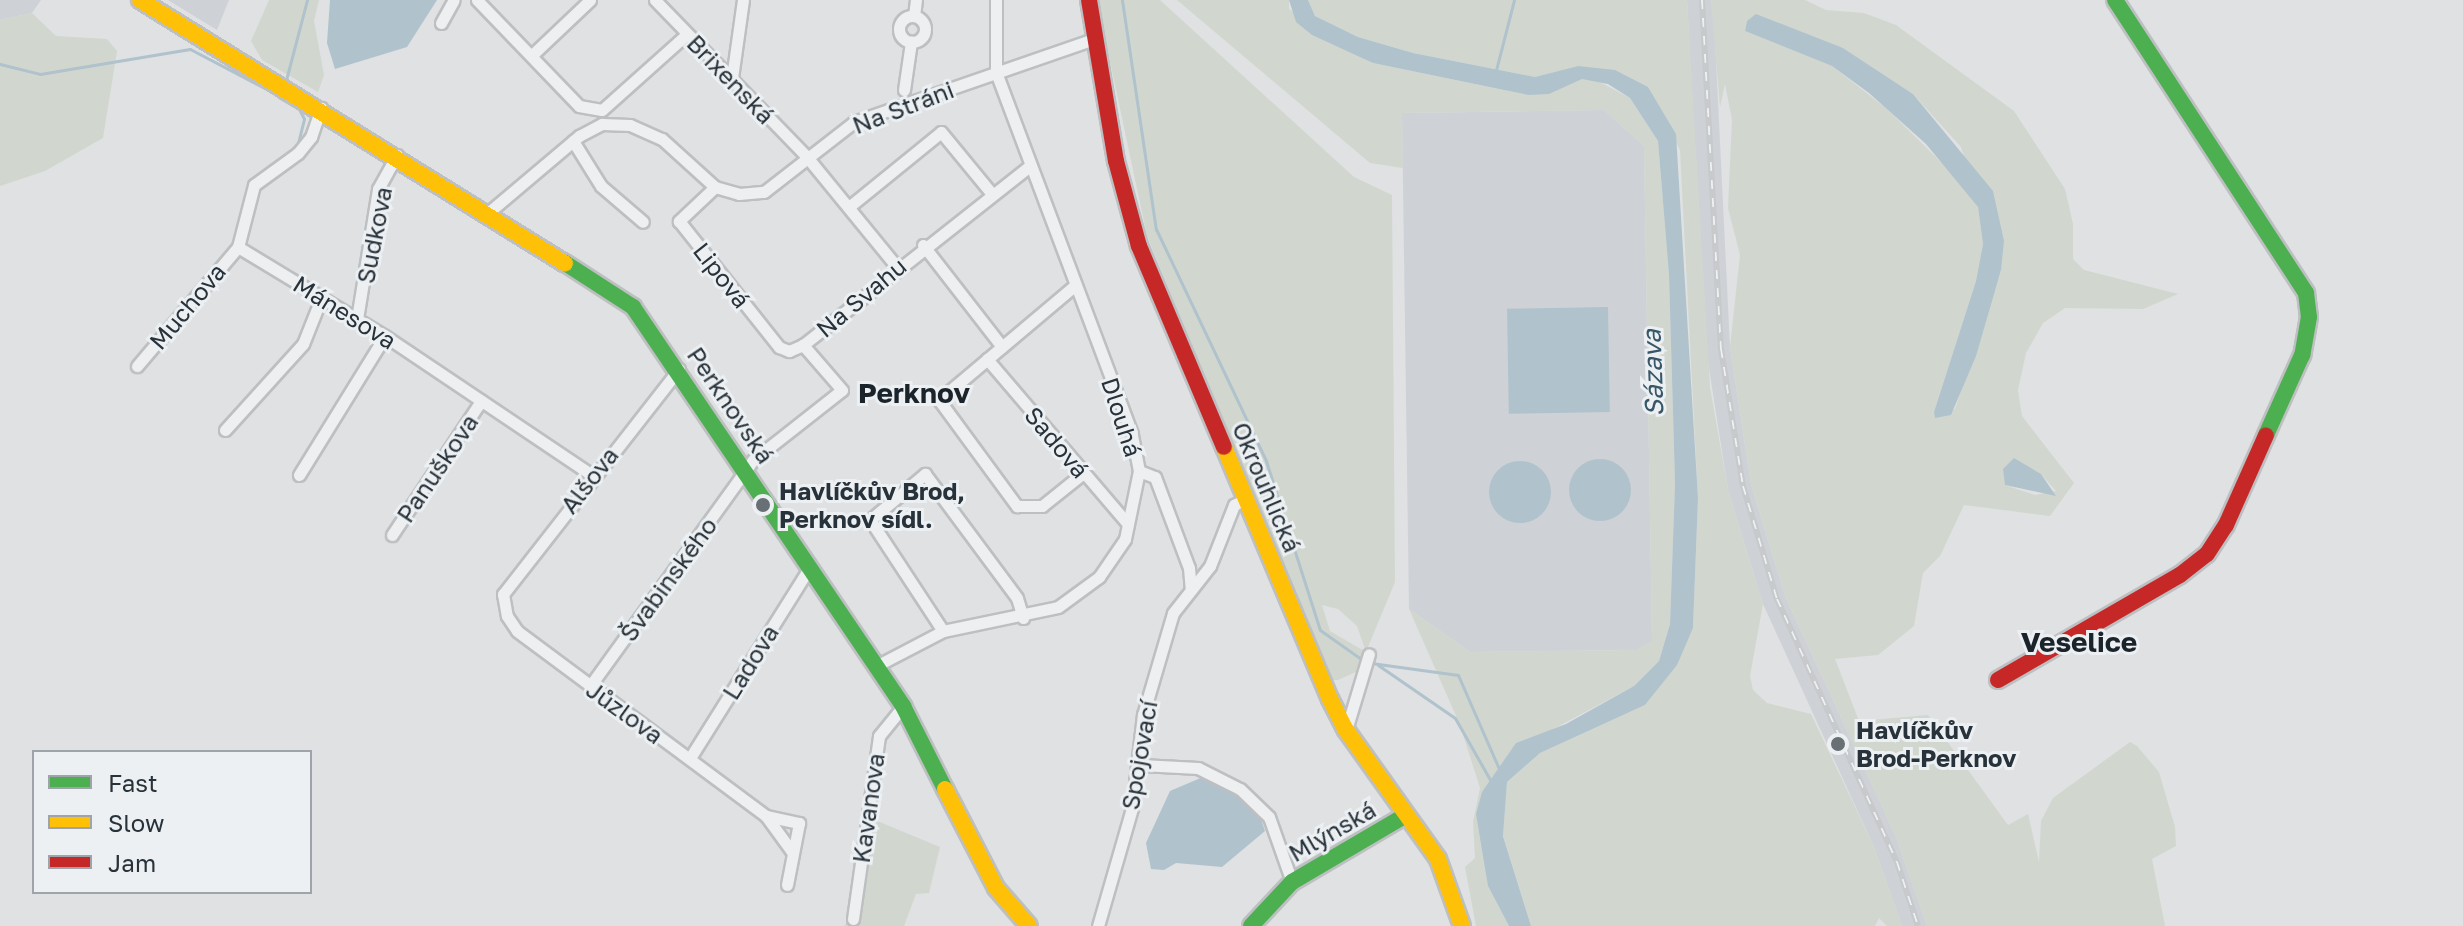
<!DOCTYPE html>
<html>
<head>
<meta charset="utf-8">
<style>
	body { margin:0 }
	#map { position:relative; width:2463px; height:926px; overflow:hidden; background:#dfe1e3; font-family:"Golos Text",sans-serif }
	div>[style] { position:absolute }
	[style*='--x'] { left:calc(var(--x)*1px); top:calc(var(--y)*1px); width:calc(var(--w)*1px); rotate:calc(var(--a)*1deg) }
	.built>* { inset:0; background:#ced1d6 }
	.green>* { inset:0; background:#d1d7cf }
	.water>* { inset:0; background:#b0c2cc; transform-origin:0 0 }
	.round { border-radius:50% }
	.stream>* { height:3px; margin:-1.5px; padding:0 1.5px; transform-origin:1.5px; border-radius:1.5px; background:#b0c2cc }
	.roads { filter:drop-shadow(2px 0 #bdbfc1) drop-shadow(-2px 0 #bdbfc1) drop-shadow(0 2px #bdbfc1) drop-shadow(0 -2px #bdbfc1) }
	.street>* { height:11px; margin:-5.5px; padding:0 5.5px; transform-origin:5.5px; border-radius:5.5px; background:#eeeff0 }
	.street>.ring { margin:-5.5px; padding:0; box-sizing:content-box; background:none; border:11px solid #eeeff0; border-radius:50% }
	.fast>* { height:16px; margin:-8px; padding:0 8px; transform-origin:8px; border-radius:8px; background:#4caf50 }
	.slow>* { height:16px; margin:-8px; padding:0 8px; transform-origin:8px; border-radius:8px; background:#ffc107 }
	.jam>* { height:16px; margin:-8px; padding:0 8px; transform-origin:8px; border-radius:8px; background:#c62828 }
	.rail>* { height:6px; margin-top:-3px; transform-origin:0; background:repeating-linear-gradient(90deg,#ecf0f3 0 9px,#c7c9cb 0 18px); box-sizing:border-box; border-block:2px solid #c7c9cb }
	.dots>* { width:22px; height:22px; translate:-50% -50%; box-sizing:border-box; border:4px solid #ecf0f3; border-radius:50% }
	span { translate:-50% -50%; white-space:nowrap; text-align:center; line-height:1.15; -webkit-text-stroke:6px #ecf0f3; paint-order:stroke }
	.street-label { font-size:24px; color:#28323a }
	.poi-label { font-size:24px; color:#28323a; font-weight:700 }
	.left { translate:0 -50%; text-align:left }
	.water-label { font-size:26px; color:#375769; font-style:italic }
	.quarter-label { font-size:28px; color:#1b232b; font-weight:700 }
	.legend { position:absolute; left:32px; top:750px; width:280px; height:144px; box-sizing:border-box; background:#ecf0f3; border:2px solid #9ea4a9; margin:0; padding:10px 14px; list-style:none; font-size:24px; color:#28323a }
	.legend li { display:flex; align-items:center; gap:16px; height:40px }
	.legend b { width:40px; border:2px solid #9ea4a9 }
</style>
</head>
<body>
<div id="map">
	<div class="built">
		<i style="clip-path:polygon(0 0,41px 0,32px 13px,0 20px)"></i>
		<i style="clip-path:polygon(168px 0,229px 0,217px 30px)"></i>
		<i style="clip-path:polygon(1687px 0,1711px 0,1714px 19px,1730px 347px,1751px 484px,1785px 596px,1896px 837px,1927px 926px,1902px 926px,1874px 847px,1763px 604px,1728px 490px,1706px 349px)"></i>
		<i style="clip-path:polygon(1604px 110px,1644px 146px,1652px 641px,1637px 650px,1470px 652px,1409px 609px,1402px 113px)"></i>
	</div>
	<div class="green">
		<i style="clip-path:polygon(269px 0,319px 0,314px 21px,324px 75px,318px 92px,262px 60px,251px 41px)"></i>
		<i style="clip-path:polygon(evenodd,1097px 0,1160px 0,1354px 177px,1392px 195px,1395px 582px,1358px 671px,1338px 680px,1331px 680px,1147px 236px,1097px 0,1322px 605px,1338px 609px,1357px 626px,1366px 652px,1330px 631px,1322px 605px)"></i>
		<i style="clip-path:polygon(1177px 0,1289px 0,1289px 9px,1373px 63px,1528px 95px,1582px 79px,1596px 80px,1630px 98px,1658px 141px,1669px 275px,1675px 483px,1670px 624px,1659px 661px,1634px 686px,1542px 735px,1482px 792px,1488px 886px,1509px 926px,1476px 926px,1465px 867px,1475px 858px,1473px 822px,1480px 788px,1460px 725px,1409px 609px,1470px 652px,1636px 650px,1652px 641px,1644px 146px,1604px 110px,1402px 113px,1403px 168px,1370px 163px)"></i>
		<i style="clip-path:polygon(1308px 0,1687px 0,1710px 387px,1728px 490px,1763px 604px,1750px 676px,1753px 690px,1767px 703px,1811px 714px,1874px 847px,1902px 926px,1887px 926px,1879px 918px,1875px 926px,1531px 926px,1503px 835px,1507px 782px,1540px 753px,1645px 705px,1676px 665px,1693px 628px,1698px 498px,1680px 150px,1648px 87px,1578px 66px,1535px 77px,1413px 53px,1358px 37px,1315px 16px)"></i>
		<i style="clip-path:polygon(evenodd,1711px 0,1805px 0,1826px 10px,1864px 13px,1896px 25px,2014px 111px,2065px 189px,2073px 224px,2073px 259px,2084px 270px,2178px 294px,2143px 309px,2065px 308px,2043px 323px,2026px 353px,2018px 390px,2022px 416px,2074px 483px,2050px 516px,1964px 505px,1940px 556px,1923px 573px,1914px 626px,1878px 655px,1835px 659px,1859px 721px,1928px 715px,2008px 825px,2028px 814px,2039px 862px,2041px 821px,2053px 798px,2130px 742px,2137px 746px,2159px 772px,2175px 827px,2176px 846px,2152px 859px,2165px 926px,1927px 926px,1896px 837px,1785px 596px,1751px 484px,1730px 347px,1740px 255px,1728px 208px,1732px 120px,1725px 84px,1720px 107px,1711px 0,1747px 21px,1843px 48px,1913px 94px,1961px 147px,2001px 271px,1955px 409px,1934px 412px,1976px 281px,1983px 244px,1978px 207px,1953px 174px,1886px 108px,1832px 66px,1745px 31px,1747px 21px,1711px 0,2041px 474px,2056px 491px,2035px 495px,2005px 485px,2041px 474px)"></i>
		<i style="clip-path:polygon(32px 13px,56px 36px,107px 39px,117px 51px,103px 138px,45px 171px,0 186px,0 20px)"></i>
		<i style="clip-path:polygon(870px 818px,940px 847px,929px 893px,916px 894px,904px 926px,844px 926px,850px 918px)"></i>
	</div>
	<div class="water">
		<i style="clip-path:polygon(330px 0,437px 0,407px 47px,335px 69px,327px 43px)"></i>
		<i style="clip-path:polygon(1289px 0,1308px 0,1315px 16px,1358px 37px,1413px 53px,1535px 77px,1578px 66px,1615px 70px,1648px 87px,1676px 134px,1698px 498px,1693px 628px,1677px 665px,1645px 705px,1540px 753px,1507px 782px,1503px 836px,1531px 926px,1509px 926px,1488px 886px,1476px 814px,1482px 792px,1516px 743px,1566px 724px,1634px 686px,1659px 661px,1670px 624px,1675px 483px,1669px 275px,1658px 141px,1630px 98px,1608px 84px,1582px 79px,1549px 94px,1528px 95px,1373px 63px,1312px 35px,1296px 22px)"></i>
		<i style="clip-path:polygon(1756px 14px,1843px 48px,1913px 94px,1993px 191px,2004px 241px,2001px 270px,1976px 356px,1951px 415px,1935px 418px,1934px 412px,1976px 281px,1983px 244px,1978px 207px,1926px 144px,1869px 93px,1832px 66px,1745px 31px,1747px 21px)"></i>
		<i style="left:1608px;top:307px;width:105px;height:101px;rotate:89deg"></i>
		<i style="clip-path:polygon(2014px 458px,2041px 474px,2056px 496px,2005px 485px,2003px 469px)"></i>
		<i class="round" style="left:1569px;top:459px;width:62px;height:62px"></i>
		<i class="round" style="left:1489px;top:461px;width:62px;height:62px"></i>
		<i style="clip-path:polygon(1203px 777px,1222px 784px,1259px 813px,1265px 831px,1222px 867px,1176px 863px,1164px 870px,1151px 869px,1146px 843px,1170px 791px)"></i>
	</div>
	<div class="stream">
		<i style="--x:1122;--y:0;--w:232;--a:81.6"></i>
		<i style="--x:1156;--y:229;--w:257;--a:64.6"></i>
		<i style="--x:1266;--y:461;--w:177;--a:72.3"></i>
		<i style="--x:1320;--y:630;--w:54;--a:35.2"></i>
		<i style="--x:0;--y:64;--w:41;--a:14"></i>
		<i style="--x:40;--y:74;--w:152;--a:-9.5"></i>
		<i style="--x:190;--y:49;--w:102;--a:27.6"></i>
		<i style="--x:1496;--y:70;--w:72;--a:-75.6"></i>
		<i style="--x:286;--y:80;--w:83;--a:-75.3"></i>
		<i style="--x:280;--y:98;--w:22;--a:30"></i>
		<i style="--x:299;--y:109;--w:11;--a:63"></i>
		<i style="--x:304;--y:119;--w:25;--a:104"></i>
		<i style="--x:1371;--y:663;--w:88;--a:7.9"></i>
		<i style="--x:1458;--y:675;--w:105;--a:66.4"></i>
		<i style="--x:1378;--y:665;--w:93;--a:34.5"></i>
		<i style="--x:1455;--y:718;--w:75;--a:60.4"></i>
	</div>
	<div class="roads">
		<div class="street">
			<i style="--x:477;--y:0;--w:147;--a:46.1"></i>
			<i style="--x:579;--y:106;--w:23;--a:10"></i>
			<i style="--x:602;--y:110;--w:114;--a:-41.8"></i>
			<i style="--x:655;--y:0;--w:219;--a:45.9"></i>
			<i style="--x:807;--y:157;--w:142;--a:50.7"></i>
			<i class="ring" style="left:899px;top:16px;width:15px;height:15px"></i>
			<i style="--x:914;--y:16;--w:16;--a:-83"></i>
			<i style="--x:441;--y:23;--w:26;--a:-61"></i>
			<i style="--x:532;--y:55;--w:80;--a:-43.5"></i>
			<i style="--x:732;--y:78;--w:79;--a:-82"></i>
			<i style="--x:904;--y:90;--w:49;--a:-81.7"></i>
			<i style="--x:573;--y:141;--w:53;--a:58.1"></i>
			<i style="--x:601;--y:186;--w:55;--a:40.6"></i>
			<i style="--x:715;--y:187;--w:50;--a:136.6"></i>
			<i style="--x:679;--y:221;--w:161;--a:51.6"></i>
			<i style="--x:779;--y:347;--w:11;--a:22"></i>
			<i style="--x:789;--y:351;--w:15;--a:-23"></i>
			<i style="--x:803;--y:345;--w:289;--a:-38.3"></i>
			<i style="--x:850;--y:206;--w:117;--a:-39.1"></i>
			<i style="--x:941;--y:132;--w:80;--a:50.6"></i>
			<i style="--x:489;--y:212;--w:118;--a:-40.2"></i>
			<i style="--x:579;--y:136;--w:26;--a:-28"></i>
			<i style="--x:602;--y:124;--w:28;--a:2"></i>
			<i style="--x:630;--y:125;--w:35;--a:24"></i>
			<i style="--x:662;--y:139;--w:72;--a:42.2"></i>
			<i style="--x:715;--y:187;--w:25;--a:16"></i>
			<i style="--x:739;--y:194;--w:25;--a:-5"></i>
			<i style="--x:764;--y:192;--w:114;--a:-37.9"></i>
			<i style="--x:854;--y:122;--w:256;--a:-19.1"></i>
			<i style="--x:923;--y:245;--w:129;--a:52.2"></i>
			<i style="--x:238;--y:247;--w:172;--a:31.2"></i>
			<i style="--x:385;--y:336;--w:249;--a:33.9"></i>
			<i style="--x:238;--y:247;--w:64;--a:-75.5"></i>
			<i style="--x:254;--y:185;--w:54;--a:-36"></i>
			<i style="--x:298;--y:153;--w:21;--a:-51"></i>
			<i style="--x:311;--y:137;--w:31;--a:-71"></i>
			<i style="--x:1073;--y:287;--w:175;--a:139.9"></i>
			<i style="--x:939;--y:400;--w:132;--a:53.7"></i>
			<i style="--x:1017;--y:506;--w:25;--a:0"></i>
			<i style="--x:1042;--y:506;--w:51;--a:-38.7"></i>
			<i style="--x:357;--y:319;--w:132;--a:-80.8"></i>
			<i style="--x:378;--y:189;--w:39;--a:-61"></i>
			<i style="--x:987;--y:359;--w:217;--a:49.5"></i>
			<i style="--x:137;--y:366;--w:156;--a:-49.7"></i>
			<i style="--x:679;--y:369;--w:286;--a:128"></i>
			<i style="--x:503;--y:594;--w:22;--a:80"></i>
			<i style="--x:507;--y:616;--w:18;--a:56"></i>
			<i style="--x:517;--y:631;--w:310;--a:36.6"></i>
			<i style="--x:766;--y:816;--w:34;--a:12"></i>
			<i style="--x:799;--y:823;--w:63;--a:101"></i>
			<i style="--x:225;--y:430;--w:116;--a:-47.8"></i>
			<i style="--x:303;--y:344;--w:52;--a:-68.4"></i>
			<i style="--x:1139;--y:471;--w:17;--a:21"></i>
			<i style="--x:1155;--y:477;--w:97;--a:69.5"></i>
			<i style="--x:1189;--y:568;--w:22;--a:85"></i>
			<i style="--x:299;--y:475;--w:163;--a:-58.3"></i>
			<i style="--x:392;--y:535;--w:161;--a:-56.4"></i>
			<i style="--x:943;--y:631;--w:133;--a:-123.3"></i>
			<i style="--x:870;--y:520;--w:72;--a:-39.9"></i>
			<i style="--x:925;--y:474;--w:154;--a:53.4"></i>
			<i style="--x:1017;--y:598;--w:21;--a:73"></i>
			<i style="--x:876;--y:666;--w:76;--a:-27.6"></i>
			<i style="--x:943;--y:631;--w:117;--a:-11.8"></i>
			<i style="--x:1058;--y:607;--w:51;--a:-36.2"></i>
			<i style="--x:1099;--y:577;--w:46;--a:-55.6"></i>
			<i style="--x:1125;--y:539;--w:69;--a:-78.4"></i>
			<i style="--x:1139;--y:471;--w:38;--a:-101"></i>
			<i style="--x:1132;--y:434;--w:387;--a:-110.6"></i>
			<i style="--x:996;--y:72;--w:72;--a:-90"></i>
			<i style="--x:590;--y:686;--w:279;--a:-54.2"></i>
			<i style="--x:753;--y:460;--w:113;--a:-38.2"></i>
			<i style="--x:842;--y:390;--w:60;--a:-130.9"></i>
			<i style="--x:1346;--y:730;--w:79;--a:-73.2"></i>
			<i style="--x:690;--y:758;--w:226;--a:-57.9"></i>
			<i style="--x:1141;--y:765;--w:57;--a:3"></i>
			<i style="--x:1198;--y:768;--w:47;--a:26.6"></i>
			<i style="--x:1240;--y:789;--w:40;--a:44"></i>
			<i style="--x:1269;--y:817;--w:69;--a:70.5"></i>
			<i style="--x:766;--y:816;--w:46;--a:53.9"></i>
			<i style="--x:853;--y:919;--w:185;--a:-81.9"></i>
			<i style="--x:879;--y:736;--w:38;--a:-51"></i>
			<i style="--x:1098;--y:926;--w:123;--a:-73.9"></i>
			<i style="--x:1132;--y:808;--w:94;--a:-83.3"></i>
			<i style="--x:1143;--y:715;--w:106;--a:-73.6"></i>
			<i style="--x:1173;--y:613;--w:60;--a:-51.8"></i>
			<i style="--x:1210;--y:566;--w:66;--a:-68.5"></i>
			<i style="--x:1234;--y:505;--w:15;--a:-28"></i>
		</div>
		<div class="fast">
			<i style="--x:2115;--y:0;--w:350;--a:56.9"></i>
			<i style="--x:2306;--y:293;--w:24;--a:83"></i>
			<i style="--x:2309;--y:317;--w:39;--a:100"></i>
			<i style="--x:2302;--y:355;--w:88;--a:114.2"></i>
			<i style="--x:565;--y:263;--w:81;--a:32.9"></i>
			<i style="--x:633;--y:307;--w:482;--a:55.9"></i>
			<i style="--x:903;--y:706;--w:93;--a:63.2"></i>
			<i style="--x:1251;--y:926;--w:60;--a:-47"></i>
			<i style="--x:1292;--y:882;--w:132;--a:-30.4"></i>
		</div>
		<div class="slow">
			<i style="--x:140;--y:0;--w:500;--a:31.8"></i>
			<i style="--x:1224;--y:447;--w:273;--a:67.2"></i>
			<i style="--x:1330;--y:699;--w:35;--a:63"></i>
			<i style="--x:1346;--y:730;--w:158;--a:54.5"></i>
			<i style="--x:1438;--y:859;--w:71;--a:70.3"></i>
			<i style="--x:945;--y:789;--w:111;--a:62.7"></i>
			<i style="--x:996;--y:888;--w:50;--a:49"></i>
		</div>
		<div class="jam">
			<i style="--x:1089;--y:0;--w:163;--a:80.5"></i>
			<i style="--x:1116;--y:161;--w:88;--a:74.9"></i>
			<i style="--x:1139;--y:246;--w:218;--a:67.1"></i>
			<i style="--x:1998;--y:680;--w:210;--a:-30"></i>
			<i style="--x:2180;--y:575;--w:34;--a:-38"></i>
			<i style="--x:2207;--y:554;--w:35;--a:-57"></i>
			<i style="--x:2226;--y:525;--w:98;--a:-66"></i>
		</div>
	</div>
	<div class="rail">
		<i style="--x:1702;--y:0;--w:350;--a:86.9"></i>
		<i style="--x:1721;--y:349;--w:139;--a:80.9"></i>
		<i style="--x:1743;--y:486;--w:118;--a:73.3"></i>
		<i style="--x:1777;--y:599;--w:289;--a:65.5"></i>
		<i style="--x:1897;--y:862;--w:67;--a:71.8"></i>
	</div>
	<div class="dots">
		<i style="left:763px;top:505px;background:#686f75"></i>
		<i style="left:1838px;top:744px;background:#686f75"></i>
	</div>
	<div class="street-label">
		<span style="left:731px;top:79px;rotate:46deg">Brixenská</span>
		<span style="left:903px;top:107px;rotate:-21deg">Na Stráni</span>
		<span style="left:374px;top:235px;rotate:-79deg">Sudkova</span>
		<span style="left:722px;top:275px;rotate:52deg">Lipová</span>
		<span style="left:861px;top:297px;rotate:-40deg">Na Svahu</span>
		<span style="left:187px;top:306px;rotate:-50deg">Muchova</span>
		<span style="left:345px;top:312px;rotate:32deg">Mánesova</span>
		<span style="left:731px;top:405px;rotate:56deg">Perknovská</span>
		<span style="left:1122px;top:417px;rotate:72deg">Dlouhá</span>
		<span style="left:1057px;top:442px;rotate:50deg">Sadová</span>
		<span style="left:437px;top:468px;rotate:-56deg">Panuškova</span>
		<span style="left:589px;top:480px;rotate:-52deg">Alšova</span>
		<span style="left:1267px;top:487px;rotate:67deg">Okrouhlická</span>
		<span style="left:668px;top:579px;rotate:-54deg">Švabinského</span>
		<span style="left:750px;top:662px;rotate:-58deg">Ladova</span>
		<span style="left:625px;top:712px;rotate:36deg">Jůzlova</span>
		<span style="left:1139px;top:755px;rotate:-80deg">Spojovací</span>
		<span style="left:868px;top:808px;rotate:-82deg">Kavanova</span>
		<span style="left:1332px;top:831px;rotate:-30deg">Mlýnská</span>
	</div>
	<div class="poi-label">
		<span class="left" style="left:779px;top:505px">Havlíčkův Brod,<br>Perknov sídl.</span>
		<span class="left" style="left:1856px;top:744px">Havlíčkův<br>Brod-Perknov</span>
	</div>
	<div class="water-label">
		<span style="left:1653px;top:373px;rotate:-92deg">Sázava</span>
	</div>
	<div class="quarter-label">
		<span style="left:914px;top:393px">Perknov</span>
		<span style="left:2079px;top:642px">Veselice</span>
	</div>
	<ul class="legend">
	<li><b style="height:10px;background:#4caf50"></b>Fast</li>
	<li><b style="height:10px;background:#ffc107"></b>Slow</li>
	<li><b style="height:10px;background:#c62828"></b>Jam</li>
	</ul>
</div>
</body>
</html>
